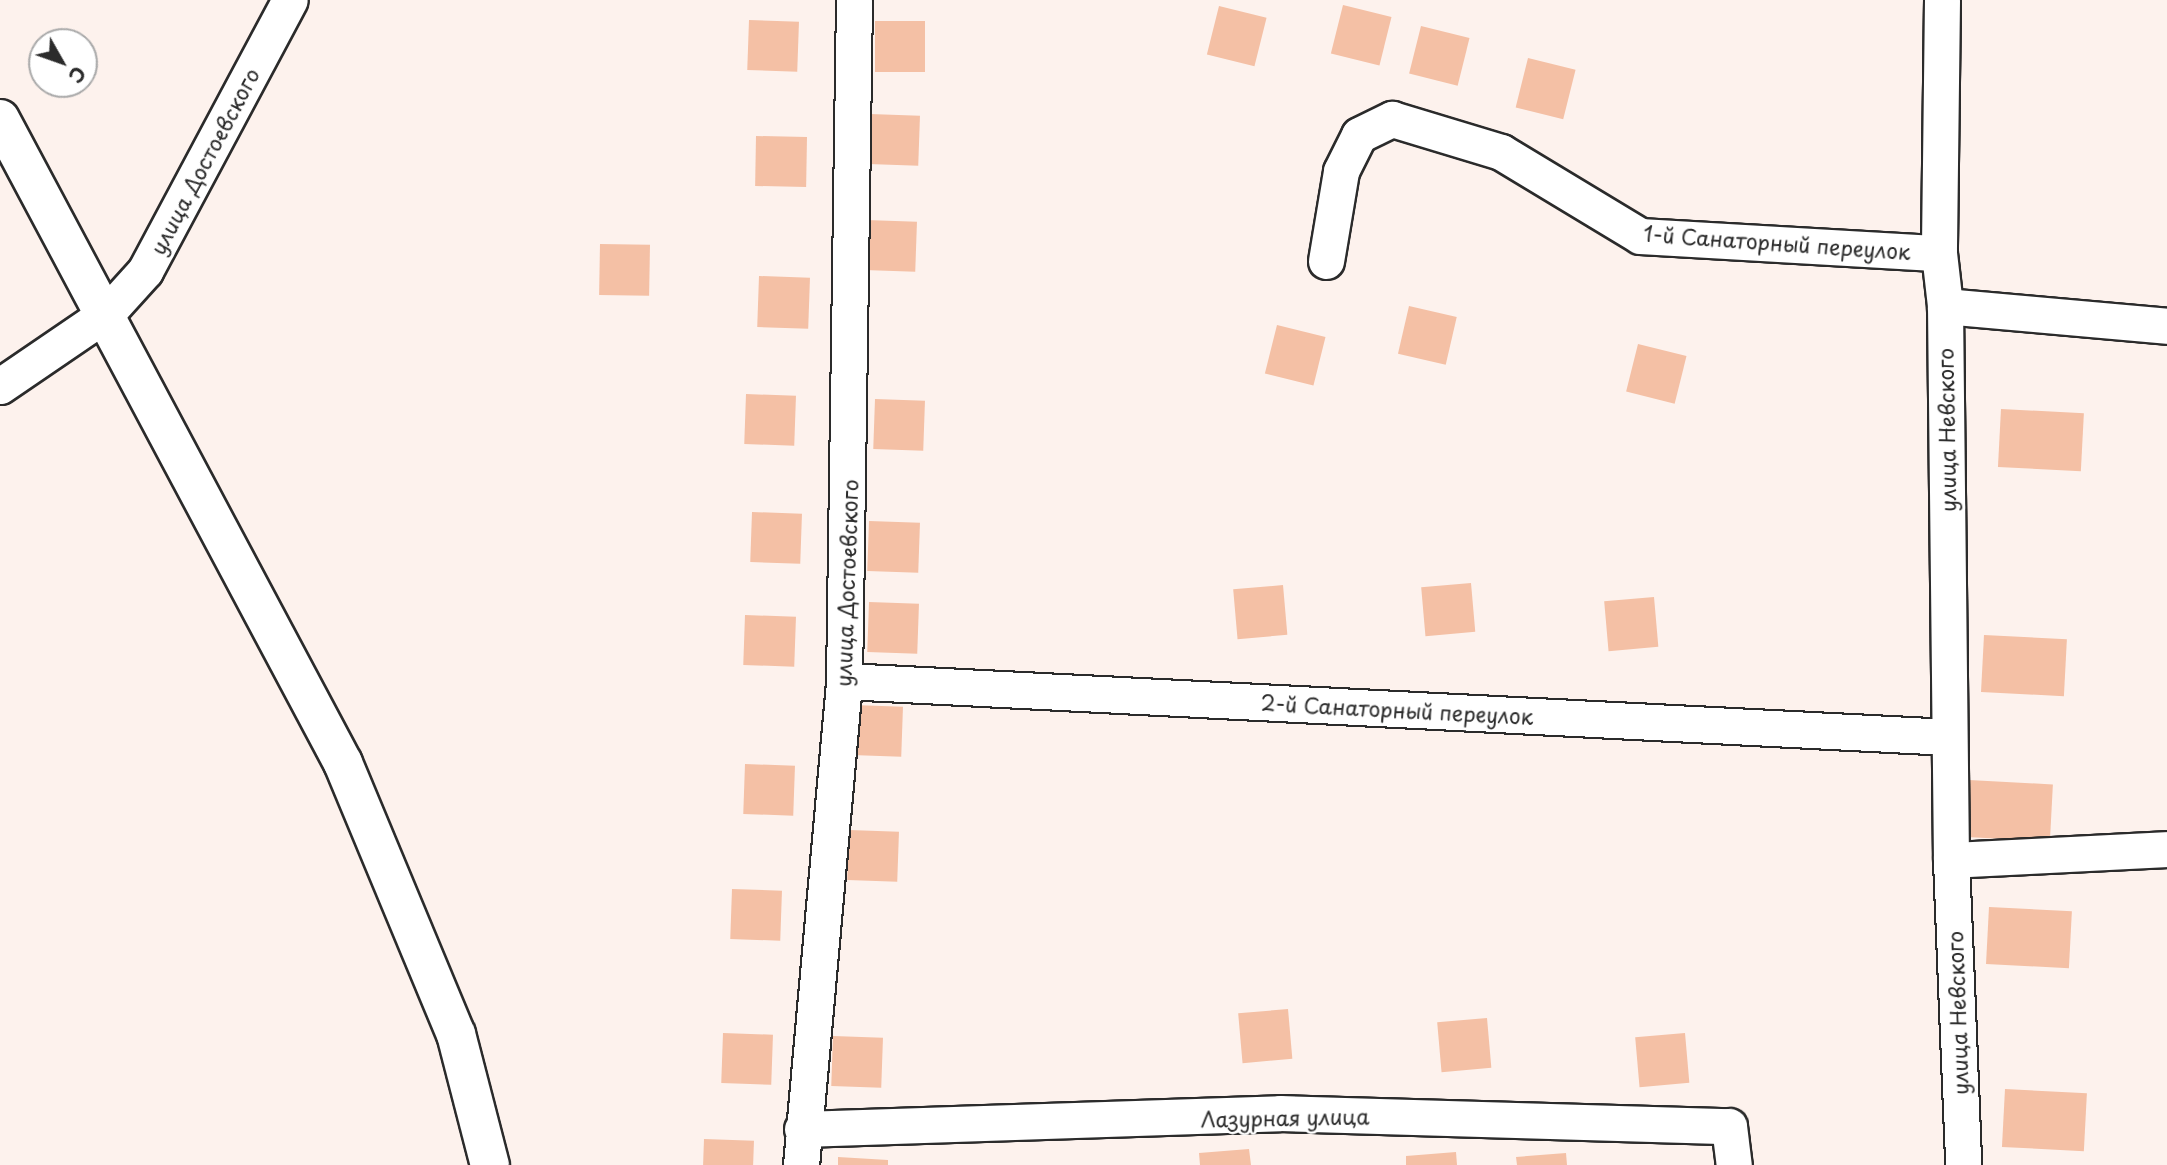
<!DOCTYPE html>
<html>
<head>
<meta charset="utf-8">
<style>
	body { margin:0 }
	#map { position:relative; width:2167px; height:1165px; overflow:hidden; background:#fdf2ed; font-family:"Playpen Sans",sans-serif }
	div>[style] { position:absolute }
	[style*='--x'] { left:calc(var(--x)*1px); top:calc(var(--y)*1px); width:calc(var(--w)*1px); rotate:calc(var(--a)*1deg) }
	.building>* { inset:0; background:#f4c0a5; transform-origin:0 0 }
	.roads { filter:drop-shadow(2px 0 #2b2b2b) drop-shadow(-2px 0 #2b2b2b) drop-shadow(0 2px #2b2b2b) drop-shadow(0 -2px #2b2b2b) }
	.minor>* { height:35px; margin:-17.5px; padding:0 17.5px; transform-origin:17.5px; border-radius:17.5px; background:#fff }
	.tertiary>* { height:38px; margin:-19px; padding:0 19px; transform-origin:19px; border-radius:19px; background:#fff }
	span { translate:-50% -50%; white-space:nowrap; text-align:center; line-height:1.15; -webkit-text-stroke:5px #fff; paint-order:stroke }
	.street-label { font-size:21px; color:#2b2b2b }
	.north { position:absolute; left:28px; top:28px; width:70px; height:70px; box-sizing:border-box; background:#fff; border:2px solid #aaa; border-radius:50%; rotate:130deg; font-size:19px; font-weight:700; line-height:28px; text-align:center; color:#2b2b2b }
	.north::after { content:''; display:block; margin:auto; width:24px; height:32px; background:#2b2b2b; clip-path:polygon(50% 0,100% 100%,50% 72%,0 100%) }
</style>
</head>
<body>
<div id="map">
	<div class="building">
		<i style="left:1343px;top:5px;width:50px;height:50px;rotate:14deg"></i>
		<i style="left:1219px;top:6px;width:49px;height:50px;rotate:14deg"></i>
		<i style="left:749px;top:20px;width:50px;height:50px;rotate:2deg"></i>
		<i style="left:875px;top:21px;width:50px;height:51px"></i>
		<i style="left:1421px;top:26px;width:50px;height:49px;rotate:14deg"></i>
		<i style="left:1528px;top:58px;width:49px;height:51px;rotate:14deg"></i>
		<i style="left:870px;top:114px;width:50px;height:50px;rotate:2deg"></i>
		<i style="left:756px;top:136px;width:51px;height:50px;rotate:1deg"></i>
		<i style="left:866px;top:220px;width:51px;height:50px;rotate:2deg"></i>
		<i style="left:600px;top:244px;width:50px;height:51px;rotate:1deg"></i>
		<i style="left:759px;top:276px;width:51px;height:51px;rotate:2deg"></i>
		<i style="left:1409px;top:306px;width:49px;height:49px;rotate:13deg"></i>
		<i style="left:1277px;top:325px;width:50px;height:50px;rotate:14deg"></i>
		<i style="left:1638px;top:344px;width:50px;height:49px;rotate:14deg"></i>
		<i style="left:746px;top:394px;width:50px;height:50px;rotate:2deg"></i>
		<i style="left:875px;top:399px;width:50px;height:50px;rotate:2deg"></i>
		<i style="left:2001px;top:409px;width:83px;height:58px;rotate:3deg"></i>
		<i style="left:752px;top:512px;width:50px;height:50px;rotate:2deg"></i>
		<i style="left:869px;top:521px;width:51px;height:50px;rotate:2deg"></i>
		<i style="left:1471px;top:583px;width:49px;height:50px;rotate:85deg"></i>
		<i style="left:1283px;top:585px;width:50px;height:50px;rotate:85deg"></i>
		<i style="left:1654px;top:597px;width:50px;height:50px;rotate:85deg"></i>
		<i style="left:869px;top:602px;width:50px;height:50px;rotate:2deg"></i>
		<i style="left:745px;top:615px;width:51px;height:50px;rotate:2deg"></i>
		<i style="left:1984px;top:635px;width:83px;height:57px;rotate:3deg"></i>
		<i style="left:853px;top:705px;width:50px;height:50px;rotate:2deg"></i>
		<i style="left:745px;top:764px;width:50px;height:50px;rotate:2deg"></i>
		<i style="left:1969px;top:780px;width:84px;height:57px;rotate:3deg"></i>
		<i style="left:849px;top:830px;width:50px;height:50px;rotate:2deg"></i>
		<i style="left:732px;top:889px;width:50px;height:50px;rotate:2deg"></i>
		<i style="left:1989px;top:907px;width:83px;height:57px;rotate:3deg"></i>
		<i style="left:1288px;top:1009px;width:50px;height:50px;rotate:85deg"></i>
		<i style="left:1487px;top:1018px;width:50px;height:50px;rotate:85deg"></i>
		<i style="left:723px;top:1033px;width:50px;height:50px;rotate:2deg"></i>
		<i style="left:1685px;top:1033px;width:50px;height:50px;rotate:85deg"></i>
		<i style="left:833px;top:1036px;width:50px;height:50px;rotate:2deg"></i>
		<i style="left:2005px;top:1089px;width:82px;height:58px;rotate:3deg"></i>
		<i style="left:704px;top:1139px;width:50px;height:26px;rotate:2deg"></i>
		<i style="clip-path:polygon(1249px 1149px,1251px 1165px,1200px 1165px,1199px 1153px)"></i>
		<i style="clip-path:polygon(1456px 1152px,1457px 1165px,1406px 1165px,1406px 1156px)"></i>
		<i style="clip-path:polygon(1566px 1153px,1567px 1165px,1517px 1165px,1516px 1157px)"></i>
		<i style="clip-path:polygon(838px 1157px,888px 1160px,888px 1165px,838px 1165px)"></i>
	</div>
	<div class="roads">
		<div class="minor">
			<i style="--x:1942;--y:0;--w:253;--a:90.7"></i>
			<i style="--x:1939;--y:253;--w:53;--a:83.5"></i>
			<i style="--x:1945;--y:306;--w:554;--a:89.38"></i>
			<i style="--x:1951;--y:860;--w:305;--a:87.7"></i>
			<i style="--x:1326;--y:261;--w:91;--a:-80.5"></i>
			<i style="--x:1341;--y:171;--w:40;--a:-63.4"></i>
			<i style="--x:1359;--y:135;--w:37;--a:-26"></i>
			<i style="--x:1392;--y:119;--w:114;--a:16.8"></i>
			<i style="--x:1501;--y:152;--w:162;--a:31.1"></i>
			<i style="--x:1640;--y:236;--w:299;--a:3.3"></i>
			<i style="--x:1945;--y:306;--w:223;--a:5.1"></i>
			<i style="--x:0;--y:386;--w:130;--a:-34.3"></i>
			<i style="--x:107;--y:313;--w:57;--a:-47.9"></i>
			<i style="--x:145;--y:271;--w:307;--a:-61.9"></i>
			<i style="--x:844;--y:681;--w:1106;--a:2.9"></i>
			<i style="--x:1951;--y:860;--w:216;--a:-2.9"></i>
			<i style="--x:802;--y:1129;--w:478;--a:-1.9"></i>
			<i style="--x:1280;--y:1113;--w:449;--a:1.7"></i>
			<i style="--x:1729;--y:1126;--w:39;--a:83"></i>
			<i style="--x:801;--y:1165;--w:486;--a:-84.9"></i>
			<i style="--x:844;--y:681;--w:681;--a:-89.16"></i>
		</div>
		<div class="tertiary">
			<i style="--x:0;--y:119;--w:730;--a:61.96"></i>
			<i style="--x:343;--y:763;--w:294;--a:67.4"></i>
			<i style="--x:456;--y:1034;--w:135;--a:75.5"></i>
		</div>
	</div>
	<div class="street-label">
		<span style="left:204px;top:161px;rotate:-62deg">улица Достоевского</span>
		<span style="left:1777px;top:242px;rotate:4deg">1-й Санаторный переулок</span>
		<span style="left:1946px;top:430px;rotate:-91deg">улица Невского</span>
		<span style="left:846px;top:583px;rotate:-88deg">улица Достоевского</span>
		<span style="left:1397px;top:709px;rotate:3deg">2-й Санаторный переулок</span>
		<span style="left:1957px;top:1013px;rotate:-92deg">улица Невского</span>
		<span style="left:1285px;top:1117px;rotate:-1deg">Лазурная улица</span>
	</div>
	<div class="north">С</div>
</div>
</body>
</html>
